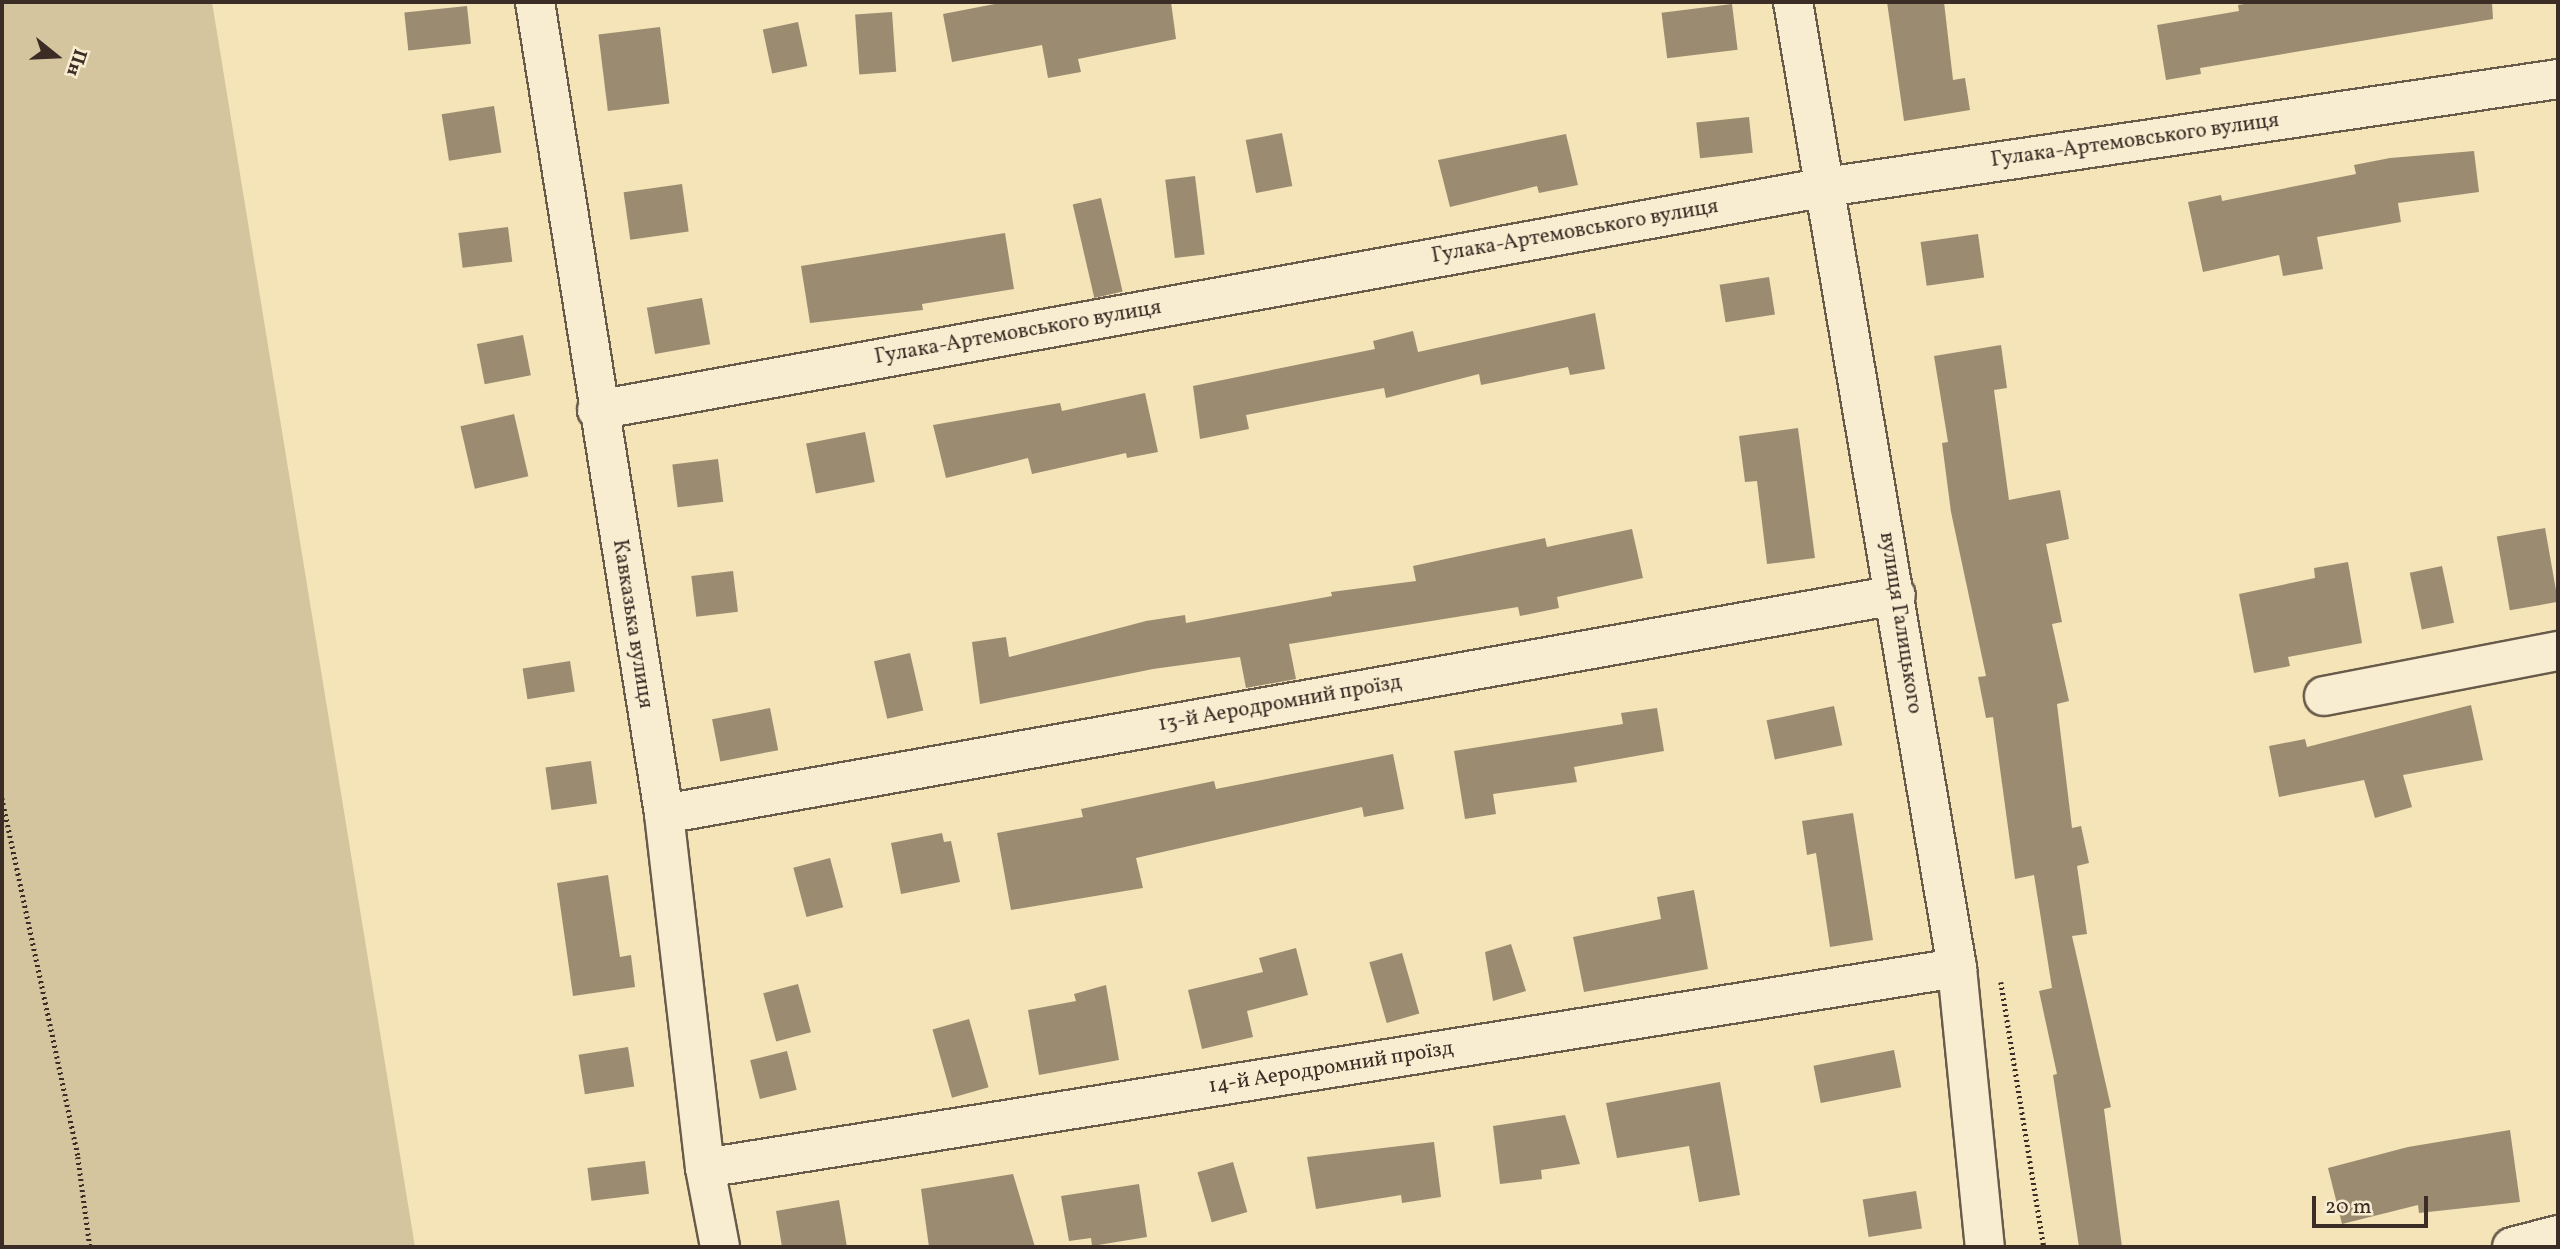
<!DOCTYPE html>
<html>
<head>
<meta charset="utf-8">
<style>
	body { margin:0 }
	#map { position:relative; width:2560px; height:1249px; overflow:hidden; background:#f4e4b8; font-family:Vollkorn,serif }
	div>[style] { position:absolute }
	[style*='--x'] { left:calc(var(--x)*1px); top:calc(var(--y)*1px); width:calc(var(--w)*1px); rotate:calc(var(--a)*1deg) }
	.green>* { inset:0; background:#d5c59f }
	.building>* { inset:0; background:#9b8c71; transform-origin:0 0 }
	.path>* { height:4.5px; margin-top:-2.25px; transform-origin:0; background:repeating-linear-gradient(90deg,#3b2d25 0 2px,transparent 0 5.5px) }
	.roads { filter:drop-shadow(2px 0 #695b4a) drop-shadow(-2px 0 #695b4a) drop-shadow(0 2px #695b4a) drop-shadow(0 -2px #695b4a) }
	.minor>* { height:38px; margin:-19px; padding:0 19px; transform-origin:19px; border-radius:19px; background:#f8edd1 }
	span { translate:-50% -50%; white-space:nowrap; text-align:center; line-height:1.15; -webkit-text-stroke:7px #f8edd1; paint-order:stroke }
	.street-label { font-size:21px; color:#3b2d25 }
	.frame { position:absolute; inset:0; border:4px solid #3b2d25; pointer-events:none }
	.north { position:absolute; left:21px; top:21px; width:70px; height:70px; -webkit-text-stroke:5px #f8edd1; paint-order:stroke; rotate:108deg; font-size:19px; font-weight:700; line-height:28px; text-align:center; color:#3b2d25 }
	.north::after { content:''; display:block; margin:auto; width:24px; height:32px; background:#3b2d25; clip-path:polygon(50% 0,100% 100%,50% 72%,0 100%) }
	.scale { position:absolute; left:2312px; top:1196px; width:116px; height:32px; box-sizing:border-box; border:4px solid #3b2d25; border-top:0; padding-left:9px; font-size:21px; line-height:24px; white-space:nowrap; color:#3b2d25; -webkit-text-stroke:5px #f8edd1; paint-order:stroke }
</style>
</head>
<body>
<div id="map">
	<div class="green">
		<i style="clip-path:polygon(2px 2px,212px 2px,415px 1247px,2px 1247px)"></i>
	</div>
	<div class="building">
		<i style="clip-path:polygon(1005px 2px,1171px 2px,1176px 39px,1078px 59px,1081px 72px,1048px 78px,1042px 45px,952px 62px,943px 14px)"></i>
		<i style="clip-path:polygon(1887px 2px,1944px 2px,1953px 80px,1965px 78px,1970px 110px,1904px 121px)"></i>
		<i style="clip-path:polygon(2256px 2px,2492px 2px,2493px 19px,2200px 68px,2201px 74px,2166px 80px,2157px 25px,2239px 11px,2238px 5px)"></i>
		<i style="left:1732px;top:4px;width:46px;height:71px;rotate:83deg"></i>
		<i style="left:467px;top:6px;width:38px;height:63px;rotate:84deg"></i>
		<i style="left:892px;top:12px;width:60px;height:37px;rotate:86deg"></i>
		<i style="left:798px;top:22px;width:45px;height:36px;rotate:78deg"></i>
		<i style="left:660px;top:27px;width:77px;height:62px;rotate:83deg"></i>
		<i style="left:494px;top:106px;width:47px;height:53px;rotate:81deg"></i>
		<i style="left:1749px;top:117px;width:36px;height:53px;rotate:84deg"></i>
		<i style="left:1282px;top:133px;width:54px;height:37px;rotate:79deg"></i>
		<i style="clip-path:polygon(1566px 134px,1578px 185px,1539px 193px,1537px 186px,1450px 207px,1438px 160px)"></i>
		<i style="clip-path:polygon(2474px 151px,2479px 192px,2398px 203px,2401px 222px,2317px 237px,2323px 269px,2283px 276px,2279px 255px,2203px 272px,2188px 202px,2221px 195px,2222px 201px,2356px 174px,2354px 165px,2390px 158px)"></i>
		<i style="left:1195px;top:176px;width:79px;height:30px;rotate:83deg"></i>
		<i style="left:682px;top:184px;width:48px;height:59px;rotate:82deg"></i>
		<i style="left:1101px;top:198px;width:96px;height:29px;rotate:77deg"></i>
		<i style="left:508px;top:227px;width:35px;height:50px;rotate:83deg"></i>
		<i style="clip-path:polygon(1005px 233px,1014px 289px,922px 304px,923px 310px,810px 323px,801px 266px)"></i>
		<i style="left:1978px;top:234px;width:44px;height:58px;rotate:82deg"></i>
		<i style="left:1769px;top:277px;width:38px;height:50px;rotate:81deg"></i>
		<i style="left:702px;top:298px;width:47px;height:56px;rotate:80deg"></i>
		<i style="clip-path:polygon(1595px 313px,1605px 369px,1570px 375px,1568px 367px,1481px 385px,1479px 374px,1386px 398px,1384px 388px,1246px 415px,1249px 429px,1200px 439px,1193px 386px,1375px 349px,1373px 341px,1413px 331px,1418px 352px)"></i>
		<i style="left:523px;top:335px;width:41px;height:47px;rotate:79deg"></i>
		<i style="clip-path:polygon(2001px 345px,2007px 388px,1994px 390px,2009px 500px,2060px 490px,2069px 539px,2046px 544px,2062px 622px,2052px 624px,2069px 701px,2057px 704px,2072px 828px,2081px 826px,2089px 863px,2077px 866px,2087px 934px,2072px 936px,2111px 1107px,2104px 1109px,2122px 1247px,2079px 1247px,2053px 1075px,2057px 1074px,2039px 991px,2052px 988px,2034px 875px,2015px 879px,1993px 717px,1986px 718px,1978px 677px,1986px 676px,1951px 512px,1942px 443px,1948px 442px,1934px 356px)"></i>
		<i style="clip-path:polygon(1145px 393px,1158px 452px,1127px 458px,1126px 453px,1032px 474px,1028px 458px,946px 478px,933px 425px,1060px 403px,1062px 411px)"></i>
		<i style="left:514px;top:414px;width:64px;height:55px;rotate:77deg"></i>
		<i style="clip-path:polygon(1798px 428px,1815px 558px,1767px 564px,1757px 481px,1745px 482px,1739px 436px)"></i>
		<i style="left:865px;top:432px;width:51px;height:60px;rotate:79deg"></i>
		<i style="left:718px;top:459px;width:43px;height:46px;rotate:83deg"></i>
		<i style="left:2545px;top:528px;width:75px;height:49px;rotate:80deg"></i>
		<i style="clip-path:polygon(1632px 529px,1643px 578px,1557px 597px,1559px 608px,1520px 616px,1518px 607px,1289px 644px,1296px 679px,1246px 688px,1240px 657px,1153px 669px,980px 704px,972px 642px,1006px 637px,1009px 657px,1146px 621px,1185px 615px,1186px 623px,1332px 596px,1331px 592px,1416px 581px,1413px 566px,1483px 551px,1545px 538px,1547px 547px)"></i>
		<i style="clip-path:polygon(2348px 562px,2362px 643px,2288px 657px,2290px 666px,2254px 673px,2239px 594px,2315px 578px,2314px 568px)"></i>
		<i style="left:2442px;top:566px;width:58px;height:33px;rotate:78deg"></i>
		<i style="left:733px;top:571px;width:41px;height:42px;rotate:83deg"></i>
		<i style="left:910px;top:653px;width:59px;height:37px;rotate:77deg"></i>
		<i style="left:570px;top:661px;width:31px;height:48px;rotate:81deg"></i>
		<i style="clip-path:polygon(2471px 705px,2483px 760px,2403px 775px,2412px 807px,2375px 818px,2364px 780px,2279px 797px,2269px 746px,2305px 739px,2307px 747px)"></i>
		<i style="left:1834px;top:706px;width:40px;height:69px;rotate:78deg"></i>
		<i style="left:770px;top:708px;width:43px;height:59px;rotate:79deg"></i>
		<i style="clip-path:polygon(1657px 708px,1664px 751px,1574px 767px,1577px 782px,1493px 794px,1496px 814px,1465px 819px,1454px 751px,1623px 724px,1621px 713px)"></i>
		<i style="clip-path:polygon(1393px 754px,1404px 809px,1364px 817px,1362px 807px,1136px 858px,1143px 888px,1011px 910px,997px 833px,1083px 817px,1081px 809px,1214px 781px,1216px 789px)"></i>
		<i style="left:591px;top:761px;width:43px;height:46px;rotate:82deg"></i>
		<i style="clip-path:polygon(1853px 813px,1873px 940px,1830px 947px,1816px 853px,1807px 855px,1802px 821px)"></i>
		<i style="clip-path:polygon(942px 833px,944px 842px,951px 841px,960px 882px,901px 894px,891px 843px)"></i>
		<i style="left:830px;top:858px;width:51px;height:38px;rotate:75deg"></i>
		<i style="clip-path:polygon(608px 875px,620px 957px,631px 955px,635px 987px,573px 996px,557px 883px)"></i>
		<i style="clip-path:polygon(1694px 890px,1708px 969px,1584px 992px,1573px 937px,1661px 919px,1657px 897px)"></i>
		<i style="clip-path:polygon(1511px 944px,1526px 991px,1493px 1001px,1485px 952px)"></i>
		<i style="clip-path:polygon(1296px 948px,1308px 995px,1247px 1011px,1253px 1037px,1202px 1049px,1188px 990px,1263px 972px,1259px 958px)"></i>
		<i style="left:1402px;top:953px;width:63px;height:34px;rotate:74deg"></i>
		<i style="left:798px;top:984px;width:50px;height:36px;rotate:75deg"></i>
		<i style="clip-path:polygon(1106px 985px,1119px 1060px,1039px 1075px,1028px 1010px,1076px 1001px,1074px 994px)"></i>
		<i style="left:969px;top:1019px;width:71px;height:38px;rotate:74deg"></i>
		<i style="left:628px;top:1047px;width:40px;height:50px;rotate:81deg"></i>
		<i style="left:1894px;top:1050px;width:38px;height:82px;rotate:79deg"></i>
		<i style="left:787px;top:1051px;width:40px;height:38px;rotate:76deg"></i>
		<i style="clip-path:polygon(1720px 1082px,1740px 1195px,1699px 1202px,1689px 1146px,1617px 1158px,1606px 1103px)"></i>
		<i style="clip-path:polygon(1565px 1115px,1580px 1164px,1541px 1170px,1542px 1179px,1500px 1184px,1493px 1126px)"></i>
		<i style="clip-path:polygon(2510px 1130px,2520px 1202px,2419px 1213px,2418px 1205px,2342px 1224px,2328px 1168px,2408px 1147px)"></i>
		<i style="clip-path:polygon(1434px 1142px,1441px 1197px,1402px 1203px,1401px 1195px,1316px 1209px,1307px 1157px)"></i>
		<i style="left:645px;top:1161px;width:33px;height:58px;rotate:83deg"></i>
		<i style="left:1233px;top:1162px;width:52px;height:37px;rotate:74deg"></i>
		<i style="clip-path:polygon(1013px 1174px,1035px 1247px,929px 1247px,921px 1189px)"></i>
		<i style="clip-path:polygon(1139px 1184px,1147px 1237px,1092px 1246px,1091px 1238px,1069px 1241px,1061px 1196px)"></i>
		<i style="left:1916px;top:1191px;width:38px;height:54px;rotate:81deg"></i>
		<i style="clip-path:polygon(839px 1200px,847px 1247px,782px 1247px,776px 1211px)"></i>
	</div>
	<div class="path">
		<i style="--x:2;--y:798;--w:367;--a:78"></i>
		<i style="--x:78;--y:1157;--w:91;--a:82.4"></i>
		<i style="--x:2001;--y:982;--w:268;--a:80.8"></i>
	</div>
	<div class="roads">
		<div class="minor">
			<i style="--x:535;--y:2;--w:822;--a:80.97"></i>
			<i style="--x:664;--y:814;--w:356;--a:83.4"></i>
			<i style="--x:705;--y:1168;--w:80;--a:79.2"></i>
			<i style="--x:1793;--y:2;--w:980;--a:80.36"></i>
			<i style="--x:1957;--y:968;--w:280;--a:84.3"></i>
			<i style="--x:597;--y:410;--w:1249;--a:-10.28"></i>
			<i style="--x:1826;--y:187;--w:740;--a:-8.39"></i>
			<i style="--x:2324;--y:696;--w:238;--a:-10.9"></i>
			<i style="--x:664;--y:814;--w:1251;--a:-10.08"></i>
			<i style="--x:705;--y:1168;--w:1268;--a:-9.08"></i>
			<i style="--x:2512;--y:1247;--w:48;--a:-14.6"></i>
		</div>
	</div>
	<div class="street-label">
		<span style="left:2135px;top:141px;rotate:-8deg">Гулака-Артемовського вулиця</span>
		<span style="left:1575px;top:232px;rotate:-10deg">Гулака-Артемовського вулиця</span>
		<span style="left:1018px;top:333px;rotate:-10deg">Гулака-Артемовського вулиця</span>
		<span style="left:1900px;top:623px;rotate:81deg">вулиця Галицького</span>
		<span style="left:632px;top:624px;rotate:81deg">Кавказька вулиця</span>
		<span style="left:1280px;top:704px;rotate:-10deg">13-й Аеродромний проїзд</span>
		<span style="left:1331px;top:1068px;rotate:-9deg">14-й Аеродромний проїзд</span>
	</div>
	<div class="frame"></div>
	<div class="north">Пн</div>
	<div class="scale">20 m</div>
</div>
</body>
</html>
